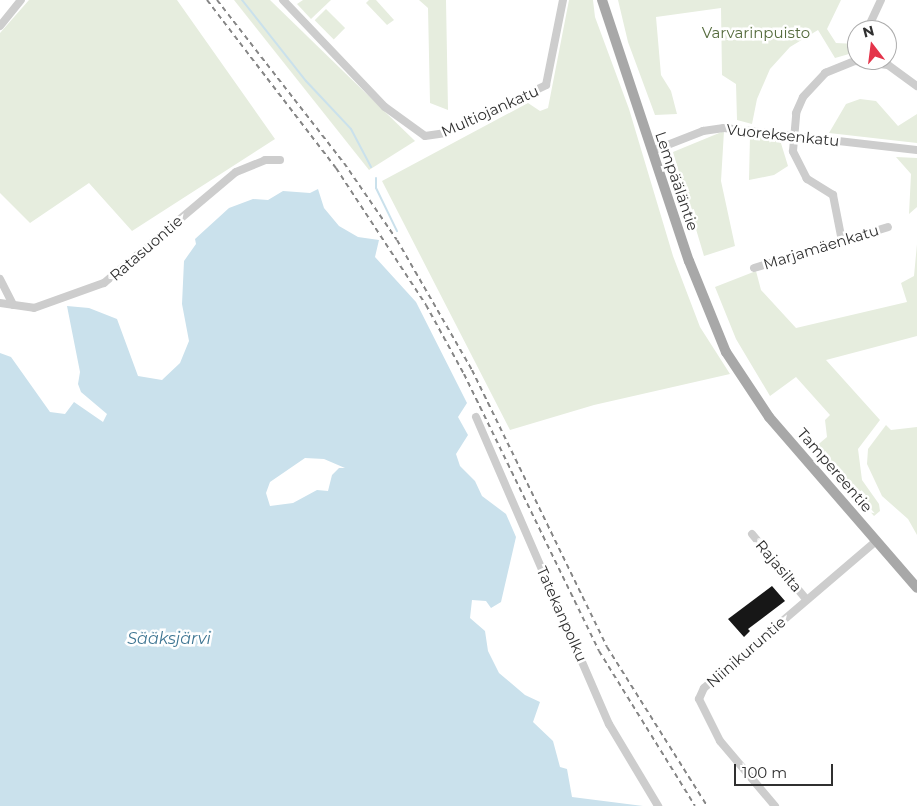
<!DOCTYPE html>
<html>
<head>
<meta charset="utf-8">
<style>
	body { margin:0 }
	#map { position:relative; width:917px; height:806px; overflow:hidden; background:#fff; font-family:Montserrat,sans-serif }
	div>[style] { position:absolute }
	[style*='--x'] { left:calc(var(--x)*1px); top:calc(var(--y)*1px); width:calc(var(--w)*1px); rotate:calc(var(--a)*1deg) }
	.green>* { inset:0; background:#e6edde; transform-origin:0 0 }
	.water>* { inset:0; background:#cae1ec }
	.stream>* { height:2px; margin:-1px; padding:0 1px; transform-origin:1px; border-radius:1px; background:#cae1ec }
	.building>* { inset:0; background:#171717 }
	.minor>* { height:8px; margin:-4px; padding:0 4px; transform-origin:4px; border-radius:4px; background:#cdcdcd }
	.major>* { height:10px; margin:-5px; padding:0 5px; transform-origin:5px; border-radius:5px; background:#a8a8a8 }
	.rail>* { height:2px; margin-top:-1px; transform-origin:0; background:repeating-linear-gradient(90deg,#858585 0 5px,transparent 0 9px) }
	span { translate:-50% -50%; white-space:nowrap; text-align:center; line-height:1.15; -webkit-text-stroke:5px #fff; paint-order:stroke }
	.park-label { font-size:15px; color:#556b3d }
	.street-label { font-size:15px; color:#303030 }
	.water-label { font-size:16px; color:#3e7592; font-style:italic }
	.north { position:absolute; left:847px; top:20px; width:50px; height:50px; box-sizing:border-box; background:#fff; border:1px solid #acacac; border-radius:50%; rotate:345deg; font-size:14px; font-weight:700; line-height:20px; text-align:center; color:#303030 }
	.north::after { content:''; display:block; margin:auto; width:18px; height:22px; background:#e4344a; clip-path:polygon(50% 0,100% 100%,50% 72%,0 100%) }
	.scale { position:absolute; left:734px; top:764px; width:99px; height:22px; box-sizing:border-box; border:2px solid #303030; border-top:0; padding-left:6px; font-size:15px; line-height:18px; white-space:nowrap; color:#303030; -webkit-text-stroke:4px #fff; paint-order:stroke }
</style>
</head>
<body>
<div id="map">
	<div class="green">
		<i style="clip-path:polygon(29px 0,177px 0,275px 139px,132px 231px,89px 183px,30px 223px,0 193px,0 33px)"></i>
		<i style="clip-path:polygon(234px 0,270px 0,415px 141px,369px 170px)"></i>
		<i style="clip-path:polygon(303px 0,331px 0,311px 19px,297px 4px)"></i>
		<i style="clip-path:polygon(369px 0,376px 0,394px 20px,387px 25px,366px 3px)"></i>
		<i style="clip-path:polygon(419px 0,446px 0,448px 110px,430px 103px,428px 8px)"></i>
		<i style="clip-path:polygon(569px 0,593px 0,595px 17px,629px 109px,673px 256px,700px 327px,730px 374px,594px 405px,510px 430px,382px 181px,528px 103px,540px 111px,548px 108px)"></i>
		<i style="clip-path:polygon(618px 0,841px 0,827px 29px,836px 43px,857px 44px,849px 54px,835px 58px,818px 30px,790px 47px,770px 69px,757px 99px,752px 124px,737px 120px,736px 84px,722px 75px,721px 8px,656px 17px,661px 75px,671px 91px,677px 114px,655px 115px,628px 42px)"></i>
		<i style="left:326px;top:9px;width:27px;height:16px;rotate:45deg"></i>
		<i style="clip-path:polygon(860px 99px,876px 101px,898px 126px,917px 114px,917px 143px,829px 133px,846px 104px)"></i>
		<i style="clip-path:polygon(724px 131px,721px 181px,735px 246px,704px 256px,673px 152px)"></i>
		<i style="clip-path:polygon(750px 136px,780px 140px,788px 166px,774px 175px,749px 180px)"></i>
		<i style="clip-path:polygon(896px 157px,917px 158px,917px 207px,909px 214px,911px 174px)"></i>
		<i style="clip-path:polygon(917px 244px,917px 336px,826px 360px,880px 420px,858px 449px,862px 480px,879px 504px,880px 511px,874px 516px,814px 448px,827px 437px,825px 420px,830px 415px,796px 377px,770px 396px,736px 339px,715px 287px,756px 271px,761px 290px,796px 328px,907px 302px,901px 283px,914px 276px)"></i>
		<i style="clip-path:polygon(886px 425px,891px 430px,917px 427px,917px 535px,908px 519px,882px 496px,867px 464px,868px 449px)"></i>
	</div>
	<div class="water">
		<i style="clip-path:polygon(evenodd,318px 189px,324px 208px,339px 226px,358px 237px,379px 240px,375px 257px,416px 302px,467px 403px,458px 417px,468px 435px,456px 454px,460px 466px,475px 481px,482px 496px,506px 514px,516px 537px,501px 602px,491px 608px,486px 601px,472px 600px,470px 618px,485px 631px,488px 651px,499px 673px,525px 695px,540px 702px,533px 722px,553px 741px,560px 767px,567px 769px,572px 797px,643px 806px,0 806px,0 353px,11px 357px,50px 412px,65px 414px,74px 402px,103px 422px,107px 414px,81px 392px,78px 384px,80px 372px,67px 306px,89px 308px,117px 319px,138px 376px,162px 380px,180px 363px,189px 341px,182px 304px,184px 261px,196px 244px,195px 239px,229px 208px,253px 199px,268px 200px,283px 191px,310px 193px,318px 189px,305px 458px,324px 459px,345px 468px,339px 468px,332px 475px,328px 491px,317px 490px,293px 503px,270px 506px,266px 493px,270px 482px,305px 458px)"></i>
	</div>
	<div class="stream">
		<i style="--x:242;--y:0;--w:103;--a:51.7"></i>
		<i style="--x:306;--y:81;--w:66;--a:46.8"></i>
		<i style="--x:351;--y:129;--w:43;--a:62.2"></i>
		<i style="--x:376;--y:178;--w:10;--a:90"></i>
		<i style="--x:376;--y:188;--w:48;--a:64"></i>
	</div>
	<div class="building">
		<i style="clip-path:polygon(772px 586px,785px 601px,748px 629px,750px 631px,744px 637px,728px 619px)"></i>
	</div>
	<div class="minor">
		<i style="--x:283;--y:0;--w:148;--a:46.4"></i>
		<i style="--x:385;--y:107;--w:49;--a:35.9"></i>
		<i style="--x:425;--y:136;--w:21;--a:-8"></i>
		<i style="--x:446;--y:133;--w:111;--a:-25.6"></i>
		<i style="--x:546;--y:85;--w:87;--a:-78.7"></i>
		<i style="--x:0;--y:26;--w:33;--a:-51"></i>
		<i style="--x:867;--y:30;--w:33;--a:-65"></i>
		<i style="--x:652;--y:151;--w:55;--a:-21.4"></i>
		<i style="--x:703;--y:131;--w:21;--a:-8"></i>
		<i style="--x:724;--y:128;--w:194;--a:6.5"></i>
		<i style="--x:842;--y:241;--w:47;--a:-101.1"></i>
		<i style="--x:833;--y:195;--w:31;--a:-148"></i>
		<i style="--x:807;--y:179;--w:31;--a:-117"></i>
		<i style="--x:793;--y:151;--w:38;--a:-85"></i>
		<i style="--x:796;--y:113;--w:17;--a:-66"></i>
		<i style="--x:803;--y:97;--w:33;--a:-47"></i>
		<i style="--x:825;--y:73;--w:32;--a:-22"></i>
		<i style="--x:855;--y:61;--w:33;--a:7"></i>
		<i style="--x:888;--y:65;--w:36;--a:36"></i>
		<i style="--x:754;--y:268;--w:140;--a:-17"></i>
		<i style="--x:0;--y:279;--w:29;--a:63"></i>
		<i style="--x:0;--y:303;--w:34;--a:8"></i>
		<i style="--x:34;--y:308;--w:74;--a:-19.7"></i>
		<i style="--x:104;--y:283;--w:172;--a:-40.1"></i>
		<i style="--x:236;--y:172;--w:31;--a:-22"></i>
		<i style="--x:265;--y:160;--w:15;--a:0"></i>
		<i style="--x:476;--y:417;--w:335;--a:66.6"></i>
		<i style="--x:609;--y:724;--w:96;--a:59.1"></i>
		<i style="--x:752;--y:534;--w:85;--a:50.3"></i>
		<i style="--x:775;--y:806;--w:85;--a:-130.2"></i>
		<i style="--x:720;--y:741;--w:47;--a:-116.6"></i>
		<i style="--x:699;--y:699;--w:12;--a:-66"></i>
		<i style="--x:704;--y:688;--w:226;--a:-40.5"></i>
	</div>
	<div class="major">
		<i style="--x:602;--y:0;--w:275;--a:71.6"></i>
		<i style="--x:689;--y:261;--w:98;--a:67.9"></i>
		<i style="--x:726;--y:352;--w:78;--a:56.5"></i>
		<i style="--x:769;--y:417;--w:226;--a:49.1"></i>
	</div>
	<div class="rail">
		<i style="--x:207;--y:0;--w:212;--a:52.5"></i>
		<i style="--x:336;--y:168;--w:164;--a:56.7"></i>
		<i style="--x:426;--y:305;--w:79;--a:61.2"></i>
		<i style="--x:464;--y:374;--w:308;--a:64"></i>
		<i style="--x:599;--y:651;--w:182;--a:58.2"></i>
		<i style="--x:217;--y:0;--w:207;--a:52.1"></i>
		<i style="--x:344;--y:163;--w:93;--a:55.5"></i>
		<i style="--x:397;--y:240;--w:150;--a:60"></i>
		<i style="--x:472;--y:370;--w:308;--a:64"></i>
		<i style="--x:607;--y:647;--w:188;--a:57.8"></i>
	</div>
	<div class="park-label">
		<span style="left:756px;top:33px">Varvarinpuisto</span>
	</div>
	<div class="street-label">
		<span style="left:490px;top:111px;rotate:-24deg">Multiojankatu</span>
		<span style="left:783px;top:135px;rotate:6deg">Vuoreksenkatu</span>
		<span style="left:677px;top:181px;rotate:71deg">Lempääläntie</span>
		<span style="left:821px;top:247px;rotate:-17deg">Marjamäenkatu</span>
		<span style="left:146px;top:248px;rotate:-41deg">Ratasuontie</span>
		<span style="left:835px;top:470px;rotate:49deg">Tampereentie</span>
		<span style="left:779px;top:566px;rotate:50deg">Rajasilta</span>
		<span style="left:562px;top:614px;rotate:66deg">Tatekanpolku</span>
		<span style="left:746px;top:652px;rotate:-41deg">Niinikuruntie</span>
	</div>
	<div class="water-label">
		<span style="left:169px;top:639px">Sääksjärvi</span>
	</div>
	<div class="north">N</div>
	<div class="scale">100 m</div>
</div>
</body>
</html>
